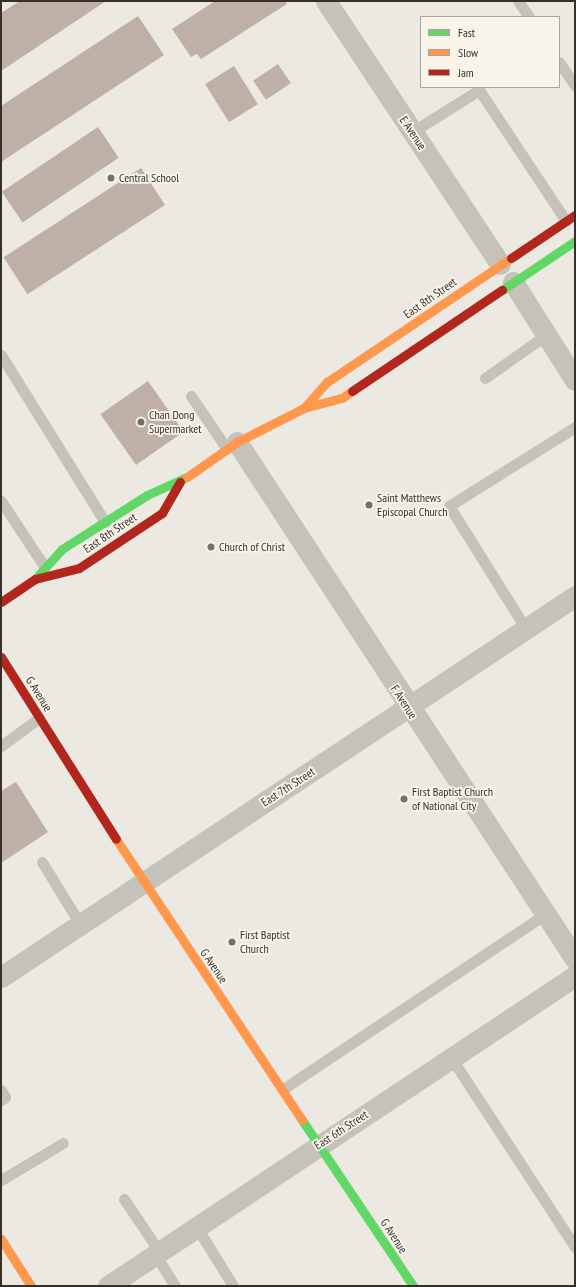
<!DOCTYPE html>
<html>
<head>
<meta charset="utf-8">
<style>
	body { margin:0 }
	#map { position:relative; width:576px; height:1287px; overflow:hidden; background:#ece9e2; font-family:"PT Sans Narrow",sans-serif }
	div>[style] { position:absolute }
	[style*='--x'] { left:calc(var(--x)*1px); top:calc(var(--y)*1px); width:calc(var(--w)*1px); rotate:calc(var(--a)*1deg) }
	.building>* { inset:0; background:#beb0a6; transform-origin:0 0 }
	.lane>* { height:11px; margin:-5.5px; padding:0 5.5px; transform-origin:5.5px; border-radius:5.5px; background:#c5c1bb }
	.street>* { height:21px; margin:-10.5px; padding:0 10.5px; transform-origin:10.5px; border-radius:10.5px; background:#c5c1bb }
	.fast>* { height:9px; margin:-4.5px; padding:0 4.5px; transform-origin:4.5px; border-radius:4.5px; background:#63d668 }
	.slow>* { height:9px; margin:-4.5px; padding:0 4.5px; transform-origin:4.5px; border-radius:4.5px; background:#ff974d }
	.jam>* { height:9px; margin:-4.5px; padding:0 4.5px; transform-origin:4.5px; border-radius:4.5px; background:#b3261e }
	.dots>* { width:11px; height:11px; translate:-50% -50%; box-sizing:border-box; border:2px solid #f8f4ea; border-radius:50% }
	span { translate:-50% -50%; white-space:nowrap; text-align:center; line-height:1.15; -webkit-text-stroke:3.5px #f8f4ea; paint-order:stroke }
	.street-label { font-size:12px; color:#362f2a }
	.poi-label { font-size:12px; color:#362f2a }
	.left { translate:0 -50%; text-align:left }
	.frame { position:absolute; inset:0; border:2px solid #362f2a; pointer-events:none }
	.legend { position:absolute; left:420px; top:16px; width:140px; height:72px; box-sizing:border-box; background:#f8f4ea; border:1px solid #aaa59d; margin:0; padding:5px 7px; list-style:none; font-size:12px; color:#362f2a }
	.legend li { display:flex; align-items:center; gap:8px; height:20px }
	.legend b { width:20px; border:1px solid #aaa59d }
</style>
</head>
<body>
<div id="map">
	<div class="building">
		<i style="clip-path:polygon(20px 1px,106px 1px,1px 71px,1px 13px)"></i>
		<i style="clip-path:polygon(215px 1px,285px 1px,287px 4px,201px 59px,197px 54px,191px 57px,172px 29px)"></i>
		<i style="clip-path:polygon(138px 16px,164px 55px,1px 162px,1px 106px)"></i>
		<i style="left:278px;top:64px;width:23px;height:30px;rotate:56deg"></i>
		<i style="left:234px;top:66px;width:45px;height:34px;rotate:58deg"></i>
		<i style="left:98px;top:127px;width:37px;height:116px;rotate:56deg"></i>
		<i style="left:141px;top:168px;width:44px;height:164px;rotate:57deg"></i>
		<i style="left:148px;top:381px;width:62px;height:58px;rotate:55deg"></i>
		<i style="clip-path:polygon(16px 782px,48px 832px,1px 863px,1px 791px)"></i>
	</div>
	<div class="lane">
		<i style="--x:518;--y:1;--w:19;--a:55"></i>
		<i style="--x:559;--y:62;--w:29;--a:56"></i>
		<i style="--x:412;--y:132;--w:79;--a:-32.1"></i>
		<i style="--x:479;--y:90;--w:157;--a:56.4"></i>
		<i style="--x:1;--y:355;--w:197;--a:58.1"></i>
		<i style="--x:485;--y:378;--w:75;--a:-35.2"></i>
		<i style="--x:191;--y:396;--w:64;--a:55.8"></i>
		<i style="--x:1;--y:501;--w:78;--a:56.5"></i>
		<i style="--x:526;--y:629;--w:145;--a:-122"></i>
		<i style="--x:449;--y:506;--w:149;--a:-32.1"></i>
		<i style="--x:1;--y:746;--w:47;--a:-36.4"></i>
		<i style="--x:42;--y:862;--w:73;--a:58.5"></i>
		<i style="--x:452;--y:1059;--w:225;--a:56.8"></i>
		<i style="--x:283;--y:1089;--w:315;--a:-33.7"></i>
		<i style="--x:1;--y:1090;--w:8;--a:60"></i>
		<i style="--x:5;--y:1097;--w:5;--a:143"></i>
		<i style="--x:1;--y:1180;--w:72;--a:-30.8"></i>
		<i style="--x:124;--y:1199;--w:63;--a:56.1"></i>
		<i style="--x:196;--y:1226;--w:70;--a:58.3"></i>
		<i style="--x:155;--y:1254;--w:38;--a:58"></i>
	</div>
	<div class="street">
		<i style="--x:326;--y:1;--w:315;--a:56.5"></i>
		<i style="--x:513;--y:282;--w:116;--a:57.7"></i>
		<i style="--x:237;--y:442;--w:618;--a:56.82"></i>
		<i style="--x:1;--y:977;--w:689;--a:-33.57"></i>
		<i style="--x:108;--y:1286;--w:561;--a:-33.58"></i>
	</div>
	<div class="fast">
		<i style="--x:502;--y:290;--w:88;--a:-33.9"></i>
		<i style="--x:35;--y:579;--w:40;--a:-48"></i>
		<i style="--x:62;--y:549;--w:101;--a:-32.4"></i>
		<i style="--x:147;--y:495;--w:44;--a:-24.2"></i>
		<i style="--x:302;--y:1120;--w:200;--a:56.2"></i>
	</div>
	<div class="slow">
		<i style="--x:304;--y:408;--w:35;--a:-49"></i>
		<i style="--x:327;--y:382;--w:222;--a:-34"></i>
		<i style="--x:187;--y:477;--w:61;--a:-35"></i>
		<i style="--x:237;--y:442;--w:75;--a:-26.9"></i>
		<i style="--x:304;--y:408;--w:39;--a:-15"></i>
		<i style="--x:342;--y:398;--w:12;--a:-35"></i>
		<i style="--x:116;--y:839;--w:337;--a:56.5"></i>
		<i style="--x:1;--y:1239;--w:56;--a:57.4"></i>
	</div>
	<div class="jam">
		<i style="--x:511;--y:258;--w:77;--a:-33.9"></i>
		<i style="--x:352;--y:391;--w:181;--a:-34"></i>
		<i style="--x:1;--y:602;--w:41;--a:-34.1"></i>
		<i style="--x:35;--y:579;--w:45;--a:-14"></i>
		<i style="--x:79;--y:568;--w:100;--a:-33.5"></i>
		<i style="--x:162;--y:513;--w:36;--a:-60"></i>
		<i style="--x:1;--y:657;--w:215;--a:57.7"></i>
	</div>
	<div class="dots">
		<i style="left:111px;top:178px;background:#76706a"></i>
		<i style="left:141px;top:422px;background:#76706a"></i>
		<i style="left:369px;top:505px;background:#76706a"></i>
		<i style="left:211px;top:547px;background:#76706a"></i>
		<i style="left:404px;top:799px;background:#76706a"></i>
		<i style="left:232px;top:942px;background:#76706a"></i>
	</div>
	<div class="street-label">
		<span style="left:413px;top:133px;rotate:56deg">E Avenue</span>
		<span style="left:430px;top:298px;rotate:-35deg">East 8th Street</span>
		<span style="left:110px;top:533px;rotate:-34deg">East 8th Street</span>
		<span style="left:39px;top:694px;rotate:58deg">G Avenue</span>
		<span style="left:404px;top:702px;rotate:57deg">F Avenue</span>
		<span style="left:288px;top:787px;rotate:-33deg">East 7th Street</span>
		<span style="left:214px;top:966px;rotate:56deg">G Avenue</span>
		<span style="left:341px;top:1130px;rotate:-33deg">East 6th Street</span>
		<span style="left:394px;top:1236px;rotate:57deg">G Avenue</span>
	</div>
	<div class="poi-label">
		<span class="left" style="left:119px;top:178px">Central School</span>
		<span class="left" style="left:149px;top:422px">Chan Dong<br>Supermarket</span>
		<span class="left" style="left:377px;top:505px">Saint Matthews<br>Episcopal Church</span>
		<span class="left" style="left:219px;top:547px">Church of Christ</span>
		<span class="left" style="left:412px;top:799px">First Baptist Church<br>of National City</span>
		<span class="left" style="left:240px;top:942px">First Baptist<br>Church</span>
	</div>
	<div class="frame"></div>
	<ul class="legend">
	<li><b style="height:5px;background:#63d668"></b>Fast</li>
	<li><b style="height:5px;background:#ff974d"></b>Slow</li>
	<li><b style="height:5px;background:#b3261e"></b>Jam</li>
	</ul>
</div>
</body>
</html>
